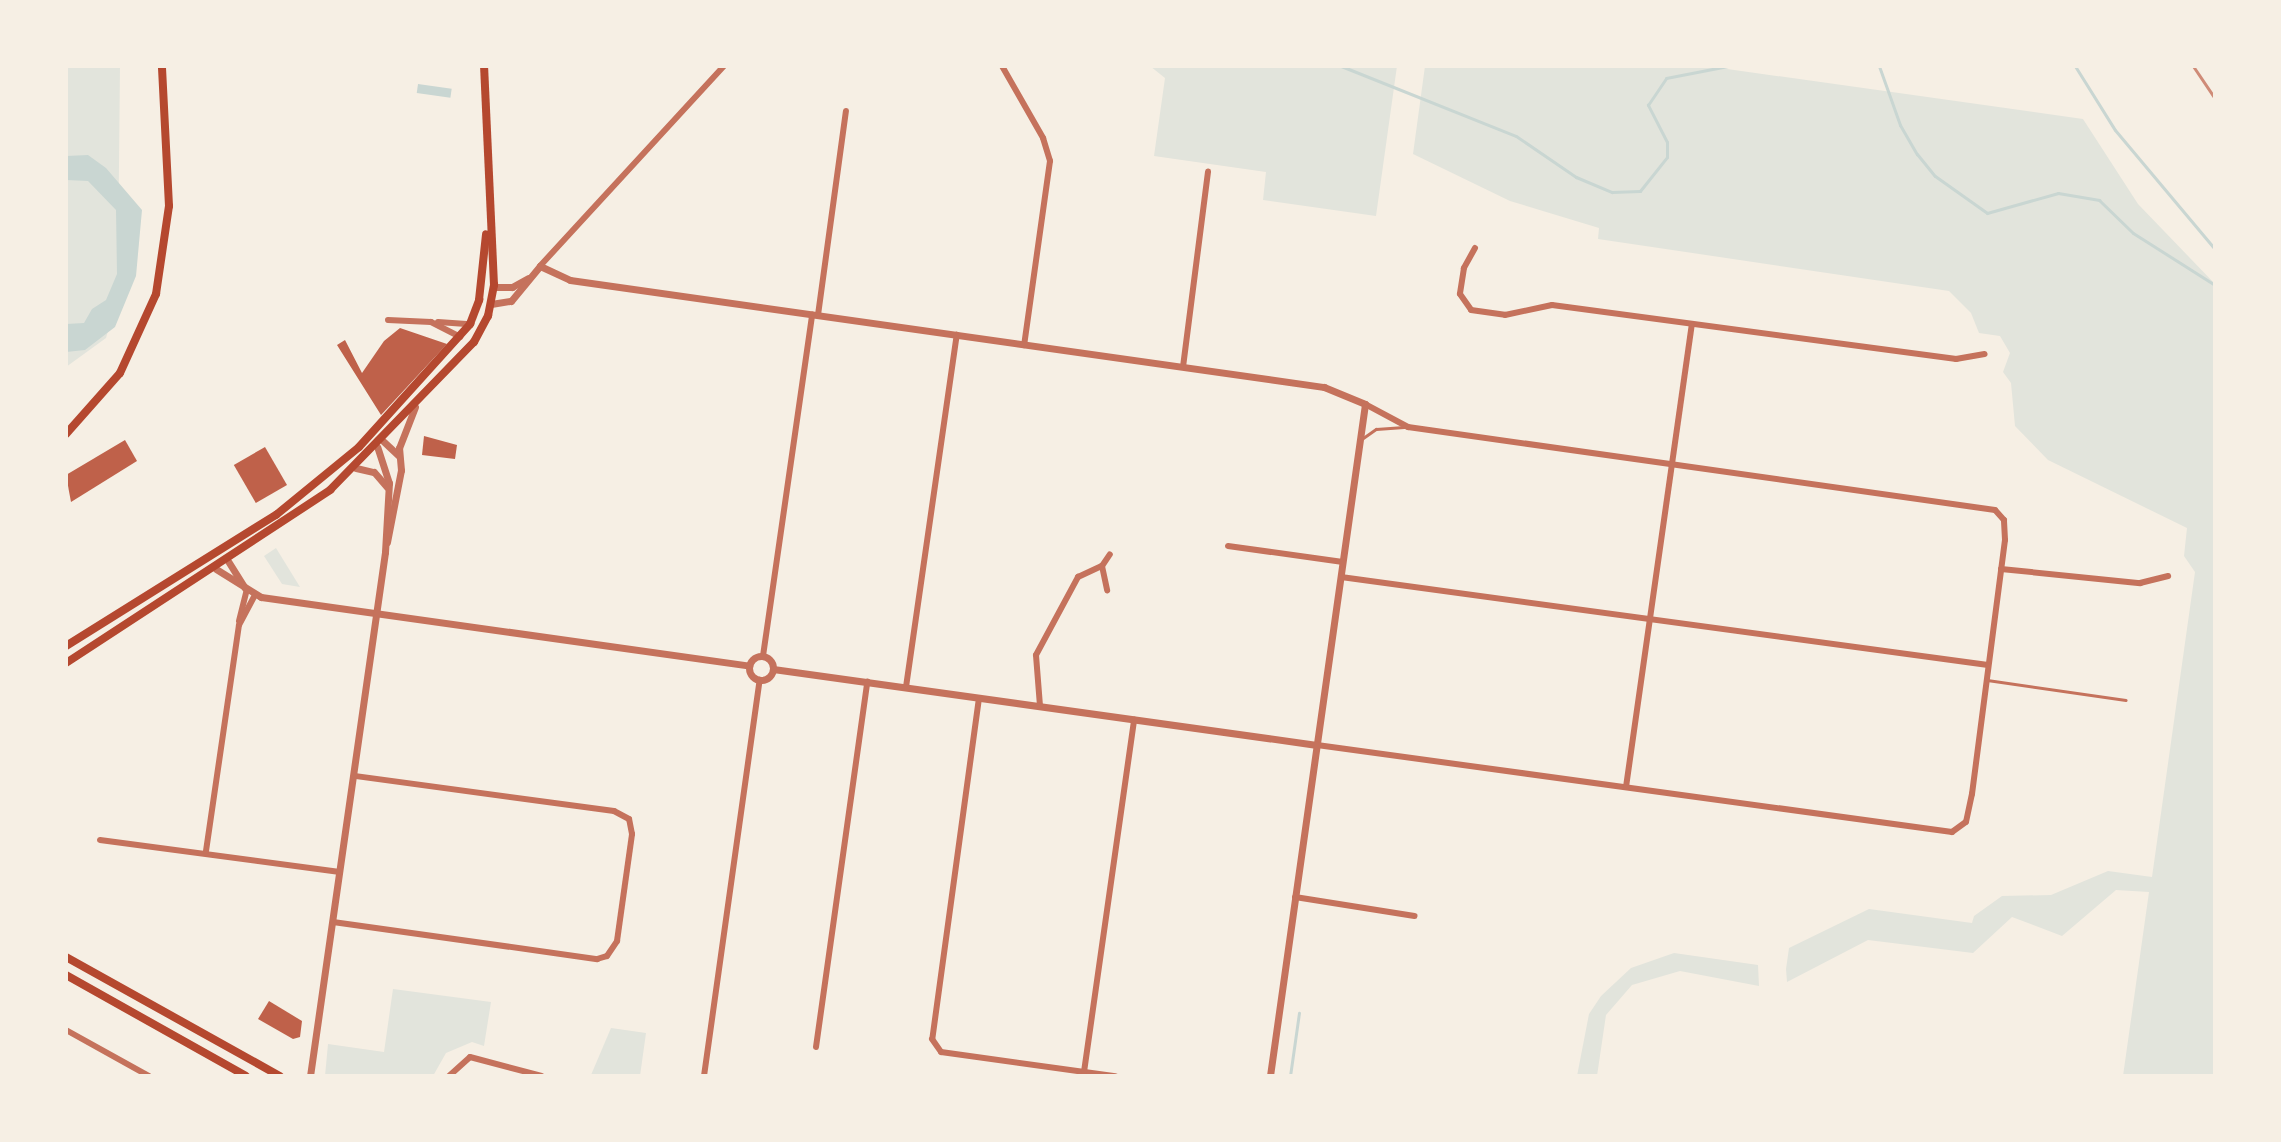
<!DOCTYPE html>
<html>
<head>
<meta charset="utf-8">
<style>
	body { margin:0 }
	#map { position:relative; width:2281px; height:1142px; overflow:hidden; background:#f6efe4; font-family:Raleway,sans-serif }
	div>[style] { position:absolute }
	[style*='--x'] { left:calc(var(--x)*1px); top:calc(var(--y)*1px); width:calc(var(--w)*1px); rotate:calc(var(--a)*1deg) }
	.green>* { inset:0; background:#e2e4dc }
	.water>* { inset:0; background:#c9d6d2; transform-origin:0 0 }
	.stream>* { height:3px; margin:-1.5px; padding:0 1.5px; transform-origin:1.5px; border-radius:1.5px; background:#c9d6d2 }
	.building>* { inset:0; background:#bf614a; transform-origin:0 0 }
	.service>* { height:3px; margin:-1.5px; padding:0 1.5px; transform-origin:1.5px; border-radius:1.5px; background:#c5725c }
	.minor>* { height:6px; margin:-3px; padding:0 3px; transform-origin:3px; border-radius:3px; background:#c5725c }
	.tertiary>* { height:7px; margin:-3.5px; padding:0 3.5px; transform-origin:3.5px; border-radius:3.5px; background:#c5725c }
	.tertiary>.ring { margin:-3.5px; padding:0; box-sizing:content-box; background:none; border:7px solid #c5725c; border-radius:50% }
	.secondary>* { height:8px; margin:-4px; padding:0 4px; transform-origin:4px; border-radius:4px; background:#b5482f }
	.rail>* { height:3px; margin:-1.5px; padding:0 1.5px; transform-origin:1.5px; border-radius:1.5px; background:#cf8b77 }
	span { translate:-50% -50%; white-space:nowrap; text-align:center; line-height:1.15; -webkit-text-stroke:6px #f6efe4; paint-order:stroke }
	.frame { position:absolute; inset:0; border:68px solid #f6efe4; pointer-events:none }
</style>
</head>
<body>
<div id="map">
	<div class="green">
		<i style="clip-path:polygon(66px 66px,120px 66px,118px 264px,127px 266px,106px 338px,66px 367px)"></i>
		<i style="clip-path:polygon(1150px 66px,1397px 66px,1376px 216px,1263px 200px,1266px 172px,1154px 156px,1165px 78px)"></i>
		<i style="clip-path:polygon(1425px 66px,1706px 66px,2083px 119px,2138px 204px,2215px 284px,2215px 1076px,2123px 1076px,2149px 892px,2116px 890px,2062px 936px,2012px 917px,1973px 953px,1868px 940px,1787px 982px,1786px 969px,1789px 948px,1869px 909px,1972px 923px,1974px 916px,2002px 896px,2051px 895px,2108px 871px,2152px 877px,2195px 572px,2184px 556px,2187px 528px,2048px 460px,2015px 426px,2011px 383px,2003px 372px,2010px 353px,2000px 336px,1979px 333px,1971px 313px,1949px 291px,1598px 239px,1599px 228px,1510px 201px,1413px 154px)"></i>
		<i style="clip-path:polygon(276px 548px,300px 587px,282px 584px,264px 556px)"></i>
		<i style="clip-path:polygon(1674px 953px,1758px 965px,1759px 986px,1680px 971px,1632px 985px,1606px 1015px,1597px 1076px,1577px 1076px,1589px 1014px,1601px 996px,1631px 968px)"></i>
		<i style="clip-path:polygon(393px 989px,491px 1002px,484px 1046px,472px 1042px,446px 1053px,433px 1076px,325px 1076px,328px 1044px,384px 1052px)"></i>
		<i style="clip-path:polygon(611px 1028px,646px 1033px,640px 1076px,591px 1075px)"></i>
	</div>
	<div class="water">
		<i style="left:418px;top:84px;width:34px;height:9px;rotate:8deg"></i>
		<i style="clip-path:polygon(88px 155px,106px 168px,142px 210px,136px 276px,115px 327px,85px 350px,66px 352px,66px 324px,84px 323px,92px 309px,106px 300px,117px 274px,116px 210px,88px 181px,66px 180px,66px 156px)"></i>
	</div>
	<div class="stream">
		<i style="--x:1341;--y:66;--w:188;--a:21.8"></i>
		<i style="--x:1516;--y:136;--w:73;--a:34.3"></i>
		<i style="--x:1576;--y:177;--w:39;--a:23"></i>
		<i style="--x:1612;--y:192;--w:28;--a:-2"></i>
		<i style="--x:1640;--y:191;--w:43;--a:-51.5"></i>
		<i style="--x:1667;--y:157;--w:15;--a:-90"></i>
		<i style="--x:1667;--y:142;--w:42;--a:-117.2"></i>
		<i style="--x:1648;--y:105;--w:32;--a:-56"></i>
		<i style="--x:1666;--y:78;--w:63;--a:-11"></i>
		<i style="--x:1879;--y:66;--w:63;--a:70.4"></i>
		<i style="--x:1900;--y:125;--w:34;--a:60"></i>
		<i style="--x:1917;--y:154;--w:28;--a:51"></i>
		<i style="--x:1935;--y:176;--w:64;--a:35.4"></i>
		<i style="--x:1987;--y:213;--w:74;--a:-15.7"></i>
		<i style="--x:2058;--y:193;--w:42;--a:9.7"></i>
		<i style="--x:2099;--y:200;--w:47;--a:44.1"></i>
		<i style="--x:2133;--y:233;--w:97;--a:32.4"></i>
		<i style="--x:2075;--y:66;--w:75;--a:58"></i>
		<i style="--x:2115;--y:130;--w:155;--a:50"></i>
		<i style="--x:1290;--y:1076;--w:64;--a:-81.9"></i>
	</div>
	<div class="building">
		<i style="clip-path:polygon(400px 328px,447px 344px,381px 415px,337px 345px,345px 340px,362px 373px,384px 341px)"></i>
		<i style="clip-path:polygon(424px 436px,457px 445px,455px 459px,422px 455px)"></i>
		<i style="clip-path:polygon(125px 440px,137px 461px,71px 502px,66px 475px)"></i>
		<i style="left:265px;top:447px;width:44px;height:36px;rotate:60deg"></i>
		<i style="clip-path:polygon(269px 1001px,302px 1021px,300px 1037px,293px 1039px,258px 1019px)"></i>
	</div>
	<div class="service">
		<i style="--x:1363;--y:438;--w:16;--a:-35"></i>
		<i style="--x:1376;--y:429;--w:28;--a:-4"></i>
		<i style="--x:1987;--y:680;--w:140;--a:8.2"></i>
	</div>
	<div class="minor">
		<i style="--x:1002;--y:66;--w:83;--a:60.3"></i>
		<i style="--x:1043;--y:138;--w:24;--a:73"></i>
		<i style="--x:1050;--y:161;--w:186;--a:98"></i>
		<i style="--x:1475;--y:248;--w:23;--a:119"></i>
		<i style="--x:1464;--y:268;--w:26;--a:99"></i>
		<i style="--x:1460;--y:294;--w:19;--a:55"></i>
		<i style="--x:1471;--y:310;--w:34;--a:8"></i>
		<i style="--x:1505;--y:315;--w:48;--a:-12"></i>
		<i style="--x:1552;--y:305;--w:408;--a:7.6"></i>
		<i style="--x:1956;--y:359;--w:29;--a:-10"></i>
		<i style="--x:540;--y:266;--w:272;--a:-47.4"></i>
		<i style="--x:818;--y:315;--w:206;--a:-82.2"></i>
		<i style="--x:388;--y:320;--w:43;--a:2.7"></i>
		<i style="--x:431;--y:322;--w:33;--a:27"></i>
		<i style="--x:438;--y:322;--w:32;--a:4"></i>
		<i style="--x:1183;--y:367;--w:197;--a:-82.7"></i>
		<i style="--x:1228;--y:546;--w:116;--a:7.9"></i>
		<i style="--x:1102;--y:566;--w:14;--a:-56"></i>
		<i style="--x:2001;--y:569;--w:140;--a:5.8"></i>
		<i style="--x:2140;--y:583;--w:29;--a:-14"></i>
		<i style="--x:1341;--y:577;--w:653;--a:7.75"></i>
		<i style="--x:239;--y:621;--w:32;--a:-76"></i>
		<i style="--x:763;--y:656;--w:345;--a:-81.8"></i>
		<i style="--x:906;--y:687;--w:356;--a:-81.8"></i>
		<i style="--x:979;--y:698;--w:344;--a:97.8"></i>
		<i style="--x:932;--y:1039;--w:16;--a:55"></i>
		<i style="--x:941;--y:1052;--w:176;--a:7.9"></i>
		<i style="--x:1040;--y:706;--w:51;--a:-94.5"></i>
		<i style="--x:1036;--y:655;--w:89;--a:-61.7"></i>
		<i style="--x:1078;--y:577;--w:26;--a:-25"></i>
		<i style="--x:1102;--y:566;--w:25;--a:78"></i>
		<i style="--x:1317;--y:745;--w:641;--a:7.8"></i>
		<i style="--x:1952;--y:832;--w:17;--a:-36"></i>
		<i style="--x:1966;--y:822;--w:29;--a:-78"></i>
		<i style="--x:1972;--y:794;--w:256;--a:-82.6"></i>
		<i style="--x:2005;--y:540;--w:20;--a:-93"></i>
		<i style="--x:2004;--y:520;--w:13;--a:-132"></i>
		<i style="--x:1995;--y:510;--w:593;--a:-171.95"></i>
		<i style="--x:1408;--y:427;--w:49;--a:-151.9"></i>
		<i style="--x:1626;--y:787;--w:467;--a:-81.9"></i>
		<i style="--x:100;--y:840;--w:242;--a:7.6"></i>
		<i style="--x:206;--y:851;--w:228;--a:-81.7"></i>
		<i style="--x:239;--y:625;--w:34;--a:-62"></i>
		<i style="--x:1295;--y:897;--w:121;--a:9"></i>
		<i style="--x:333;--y:922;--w:267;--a:8"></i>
		<i style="--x:597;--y:959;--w:10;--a:-17"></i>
		<i style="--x:607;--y:956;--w:18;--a:-56"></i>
		<i style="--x:617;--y:941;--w:108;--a:-82"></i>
		<i style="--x:632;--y:834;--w:15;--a:-101"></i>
		<i style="--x:629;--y:819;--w:17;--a:-152"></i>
		<i style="--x:614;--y:811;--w:262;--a:-172.3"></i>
		<i style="--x:66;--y:1030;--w:95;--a:29"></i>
		<i style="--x:816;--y:1047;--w:369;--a:-82"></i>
		<i style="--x:1084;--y:1072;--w:356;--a:-81.9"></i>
		<i style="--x:449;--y:1076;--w:28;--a:-42"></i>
		<i style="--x:470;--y:1057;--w:74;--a:14.8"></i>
		<i style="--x:704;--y:1076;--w:400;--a:-82"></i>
	</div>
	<div class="tertiary">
		<i style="--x:494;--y:287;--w:18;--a:0"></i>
		<i style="--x:512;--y:287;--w:18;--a:-29"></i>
		<i style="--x:491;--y:304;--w:20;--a:-9"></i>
		<i style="--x:511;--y:301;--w:45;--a:-50.4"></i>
		<i style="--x:540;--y:266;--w:33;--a:25"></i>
		<i style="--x:570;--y:280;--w:762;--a:8.08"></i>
		<i style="--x:1324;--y:387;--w:44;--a:22.5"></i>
		<i style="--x:1365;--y:404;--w:679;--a:98.05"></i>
		<i style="--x:383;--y:441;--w:21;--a:43"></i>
		<i style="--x:356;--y:468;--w:18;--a:13"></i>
		<i style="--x:374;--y:472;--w:20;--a:49"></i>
		<i style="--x:387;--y:542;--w:73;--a:-79"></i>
		<i style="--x:401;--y:470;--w:22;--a:-95"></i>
		<i style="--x:399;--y:448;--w:44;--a:-68.7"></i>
		<i style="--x:228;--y:561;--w:32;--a:58"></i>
		<i style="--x:216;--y:569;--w:53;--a:31.9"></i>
		<i style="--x:261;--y:597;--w:493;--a:8"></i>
		<i class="ring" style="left:749px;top:656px;width:17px;height:17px"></i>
		<i style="--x:773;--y:669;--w:549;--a:7.95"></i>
		<i style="--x:310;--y:1076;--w:529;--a:-81.85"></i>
		<i style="--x:385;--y:552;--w:69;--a:-86.7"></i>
		<i style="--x:389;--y:483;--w:38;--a:-108"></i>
	</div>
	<div class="secondary">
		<i style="--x:66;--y:434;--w:81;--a:-48.5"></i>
		<i style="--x:120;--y:373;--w:87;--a:-65.5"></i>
		<i style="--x:156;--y:294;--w:89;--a:-81.6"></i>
		<i style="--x:169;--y:206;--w:140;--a:-92.9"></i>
		<i style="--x:66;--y:646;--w:248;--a:-32"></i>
		<i style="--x:276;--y:515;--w:107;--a:-39.3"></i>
		<i style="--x:359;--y:447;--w:166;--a:-47.9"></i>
		<i style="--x:470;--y:324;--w:26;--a:-69"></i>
		<i style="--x:479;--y:300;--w:66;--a:-83.9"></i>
		<i style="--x:66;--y:663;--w:316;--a:-33.2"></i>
		<i style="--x:330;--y:490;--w:206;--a:-45.8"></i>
		<i style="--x:474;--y:342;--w:30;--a:-62"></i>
		<i style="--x:488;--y:316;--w:32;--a:-79"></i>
		<i style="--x:494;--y:285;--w:219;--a:-92.6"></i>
		<i style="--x:66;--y:957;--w:245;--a:29.1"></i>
		<i style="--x:66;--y:975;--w:206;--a:29.3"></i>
	</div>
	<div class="rail">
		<i style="--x:2193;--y:66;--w:40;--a:56"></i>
	</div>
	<div class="frame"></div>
</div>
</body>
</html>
